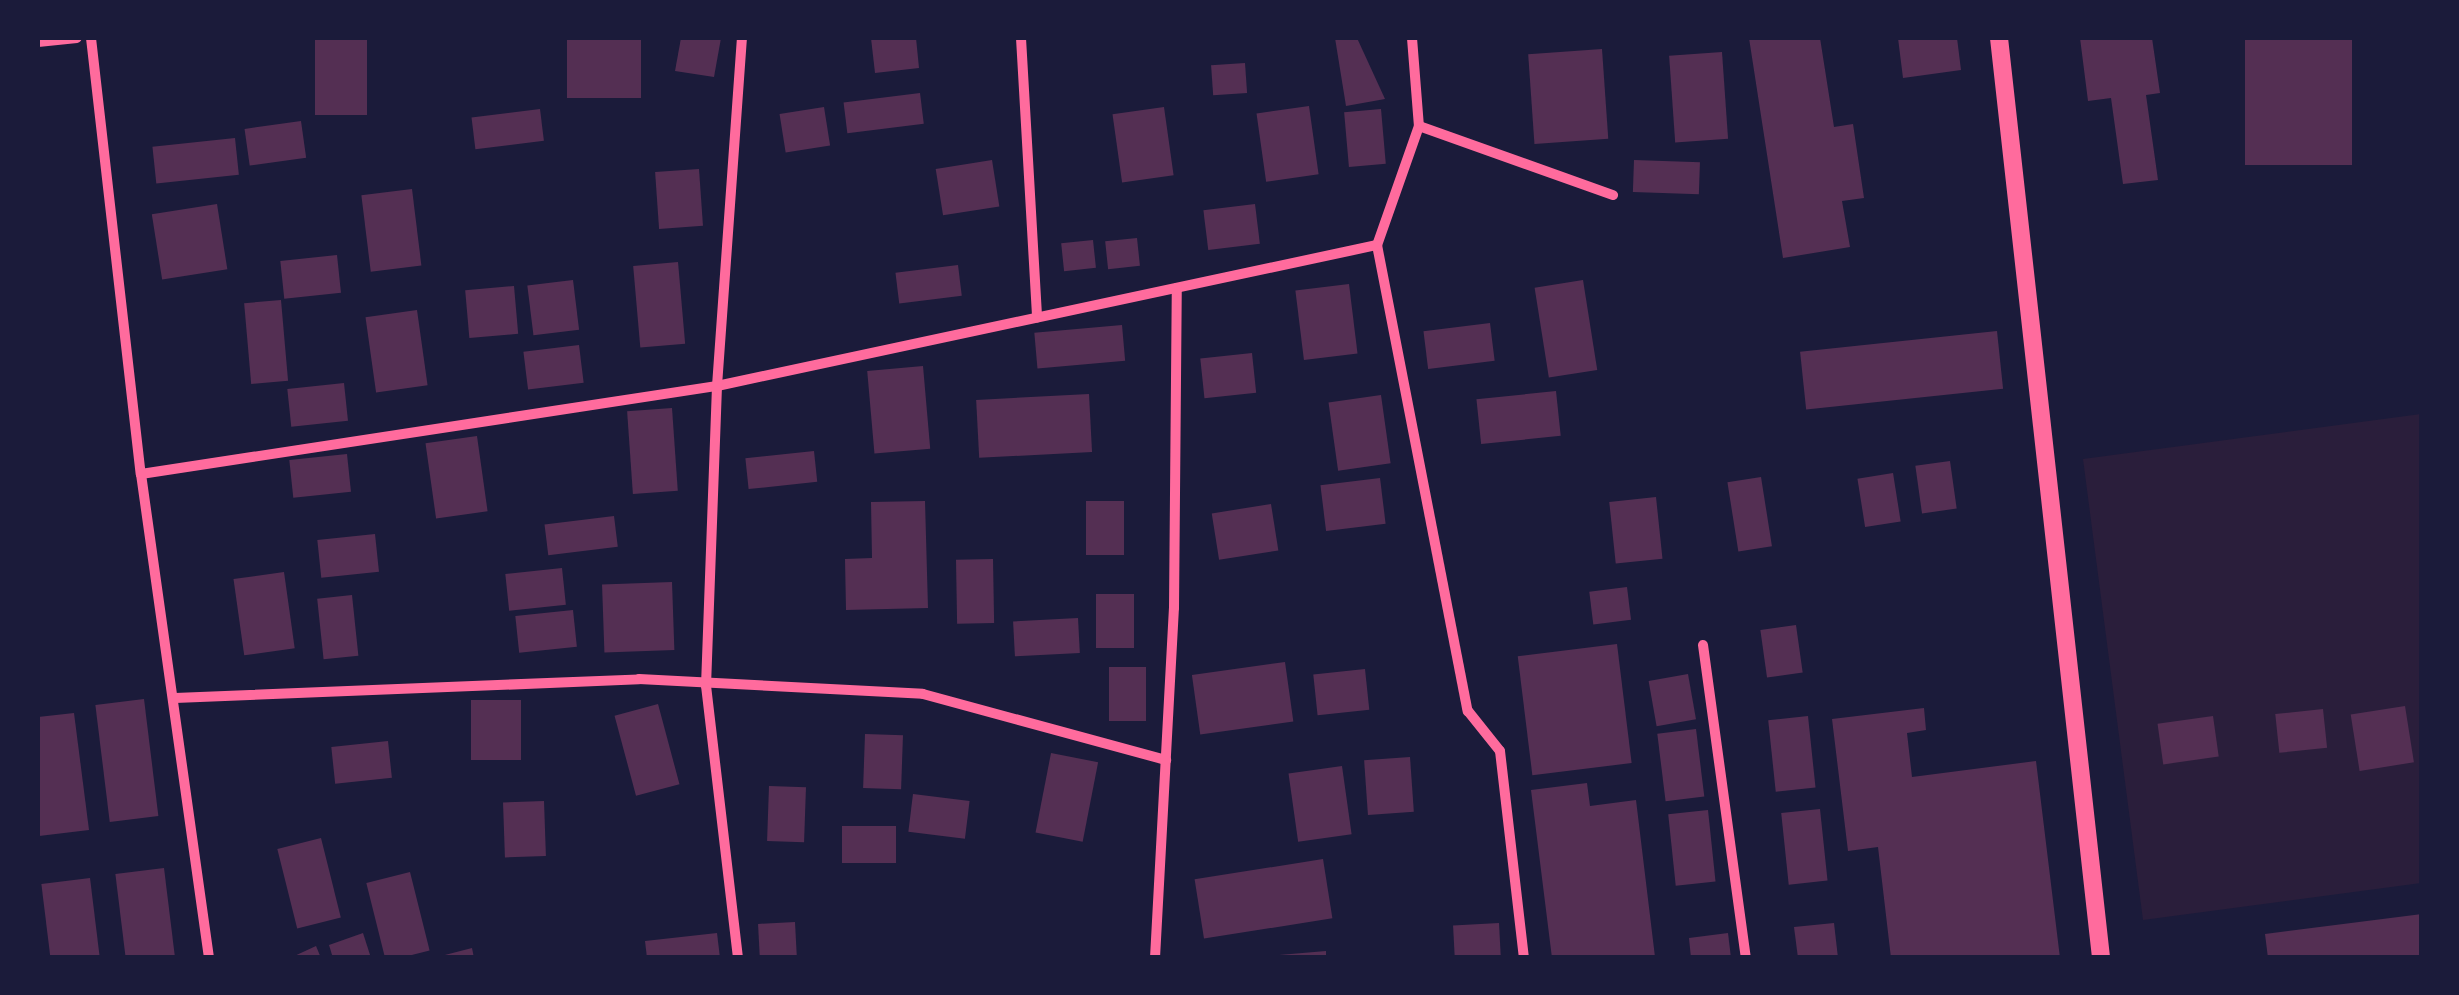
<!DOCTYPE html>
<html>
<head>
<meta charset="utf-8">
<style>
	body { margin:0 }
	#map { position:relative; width:2459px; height:995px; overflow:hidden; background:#1b1b3a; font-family:"Alegreya Sans",sans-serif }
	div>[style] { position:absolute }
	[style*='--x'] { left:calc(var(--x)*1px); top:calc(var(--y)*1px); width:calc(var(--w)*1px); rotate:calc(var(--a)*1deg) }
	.green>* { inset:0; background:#2a1e3b }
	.building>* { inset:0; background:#542f53; transform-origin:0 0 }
	.minor>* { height:10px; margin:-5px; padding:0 5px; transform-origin:5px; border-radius:5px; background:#ff6b9d }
	.tertiary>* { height:18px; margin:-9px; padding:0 9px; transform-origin:9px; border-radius:9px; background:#ff6b9d }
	span { translate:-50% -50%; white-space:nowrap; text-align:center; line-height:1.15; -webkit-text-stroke:8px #1b1b3a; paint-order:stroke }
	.frame { position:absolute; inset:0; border:40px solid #1b1b3a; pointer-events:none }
</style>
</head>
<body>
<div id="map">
	<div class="green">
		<i style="clip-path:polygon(2421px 414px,2421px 883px,2143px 920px,2083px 459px)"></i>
	</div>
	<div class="building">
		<i style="left:315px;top:38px;width:52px;height:77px"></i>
		<i style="left:567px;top:38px;width:74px;height:60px"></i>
		<i style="clip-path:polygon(681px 38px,721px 38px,714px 77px,675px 71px)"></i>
		<i style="clip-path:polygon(871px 38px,916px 38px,919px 68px,875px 73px)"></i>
		<i style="clip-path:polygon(1335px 38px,1357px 38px,1385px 99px,1346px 106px)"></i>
		<i style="clip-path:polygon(1749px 38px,1820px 38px,1834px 127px,1853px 124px,1864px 198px,1842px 201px,1850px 247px,1783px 258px)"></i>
		<i style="clip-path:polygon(1898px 38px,1957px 38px,1961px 70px,1903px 78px)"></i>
		<i style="clip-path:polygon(2080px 38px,2152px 38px,2160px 93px,2146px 95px,2158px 180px,2123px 184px,2111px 98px,2088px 101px)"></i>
		<i style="left:2245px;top:38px;width:107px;height:127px"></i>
		<i style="left:1602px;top:49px;width:90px;height:74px;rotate:86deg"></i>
		<i style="left:1722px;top:52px;width:87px;height:53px;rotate:86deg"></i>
		<i style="left:1245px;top:63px;width:30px;height:34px;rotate:86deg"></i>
		<i style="left:920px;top:93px;width:31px;height:77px;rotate:83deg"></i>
		<i style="left:1309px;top:106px;width:69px;height:53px;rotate:82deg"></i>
		<i style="left:824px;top:107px;width:39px;height:45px;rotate:81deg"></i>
		<i style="left:1164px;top:107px;width:69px;height:52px;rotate:82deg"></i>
		<i style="left:540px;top:109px;width:32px;height:69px;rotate:83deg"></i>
		<i style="left:1381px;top:109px;width:55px;height:37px;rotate:85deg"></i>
		<i style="left:301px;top:121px;width:37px;height:57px;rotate:82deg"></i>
		<i style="left:235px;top:138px;width:37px;height:83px;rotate:84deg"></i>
		<i style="left:992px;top:160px;width:47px;height:57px;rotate:81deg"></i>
		<i style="left:1634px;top:160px;width:66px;height:32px;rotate:2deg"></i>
		<i style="left:699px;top:169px;width:57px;height:44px;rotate:86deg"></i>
		<i style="left:412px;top:189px;width:77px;height:51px;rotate:83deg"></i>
		<i style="left:217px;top:204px;width:66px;height:66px;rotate:81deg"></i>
		<i style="left:1255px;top:204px;width:40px;height:52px;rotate:83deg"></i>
		<i style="left:1137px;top:238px;width:28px;height:32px;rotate:84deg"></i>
		<i style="left:1093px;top:240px;width:28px;height:32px;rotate:84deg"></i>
		<i style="left:337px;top:255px;width:38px;height:57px;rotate:84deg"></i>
		<i style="left:678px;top:262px;width:82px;height:45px;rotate:85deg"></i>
		<i style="left:958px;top:265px;width:31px;height:63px;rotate:83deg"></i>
		<i style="left:573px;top:280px;width:50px;height:46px;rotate:83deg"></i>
		<i style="left:1583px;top:280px;width:91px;height:49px;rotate:81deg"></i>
		<i style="left:1349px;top:284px;width:70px;height:54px;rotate:83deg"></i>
		<i style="left:514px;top:286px;width:48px;height:49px;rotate:85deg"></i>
		<i style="left:281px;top:300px;width:81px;height:37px;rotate:85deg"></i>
		<i style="left:417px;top:310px;width:76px;height:52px;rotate:82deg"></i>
		<i style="left:1490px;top:323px;width:38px;height:67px;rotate:83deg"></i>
		<i style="left:1122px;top:325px;width:36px;height:88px;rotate:85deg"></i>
		<i style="left:1997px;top:331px;width:58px;height:198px;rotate:84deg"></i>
		<i style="left:579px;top:345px;width:38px;height:56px;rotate:83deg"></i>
		<i style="left:1252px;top:353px;width:40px;height:52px;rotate:84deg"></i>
		<i style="left:923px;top:366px;width:83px;height:56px;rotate:85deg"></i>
		<i style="left:344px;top:383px;width:38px;height:57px;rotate:84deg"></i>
		<i style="left:1556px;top:391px;width:45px;height:80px;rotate:84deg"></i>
		<i style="left:1089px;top:394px;width:58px;height:113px;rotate:87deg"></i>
		<i style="left:1381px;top:395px;width:69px;height:53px;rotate:82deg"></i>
		<i style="left:672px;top:408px;width:83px;height:45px;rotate:86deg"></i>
		<i style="left:477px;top:436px;width:76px;height:52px;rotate:82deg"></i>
		<i style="left:814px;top:451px;width:31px;height:69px;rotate:84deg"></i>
		<i style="left:347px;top:454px;width:38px;height:58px;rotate:84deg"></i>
		<i style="left:1950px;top:461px;width:48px;height:35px;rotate:82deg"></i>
		<i style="left:1893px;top:473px;width:49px;height:36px;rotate:81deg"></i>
		<i style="left:1761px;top:477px;width:70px;height:34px;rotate:81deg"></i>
		<i style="left:1380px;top:478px;width:46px;height:60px;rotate:83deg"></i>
		<i style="left:1656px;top:497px;width:62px;height:47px;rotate:84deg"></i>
		<i style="clip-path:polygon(925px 501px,928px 608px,846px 610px,845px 559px,872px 558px,871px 502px)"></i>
		<i style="left:1086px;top:501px;width:38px;height:54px"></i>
		<i style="left:1271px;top:504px;width:47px;height:60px;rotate:81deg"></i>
		<i style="left:614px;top:516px;width:31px;height:70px;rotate:83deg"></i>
		<i style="left:375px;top:534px;width:38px;height:58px;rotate:84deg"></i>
		<i style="left:993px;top:559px;width:64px;height:37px;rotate:89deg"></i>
		<i style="left:562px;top:568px;width:37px;height:57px;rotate:84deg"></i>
		<i style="left:284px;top:572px;width:77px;height:51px;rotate:82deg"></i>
		<i style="left:672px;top:582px;width:68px;height:70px;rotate:88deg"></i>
		<i style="left:1627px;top:587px;width:33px;height:38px;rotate:83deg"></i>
		<i style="left:1096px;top:594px;width:38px;height:54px"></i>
		<i style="left:352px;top:595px;width:61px;height:35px;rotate:84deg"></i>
		<i style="left:573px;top:610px;width:37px;height:58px;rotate:84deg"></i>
		<i style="left:1078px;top:618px;width:35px;height:65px;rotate:87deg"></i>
		<i style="left:1796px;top:625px;width:48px;height:36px;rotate:82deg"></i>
		<i style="left:1617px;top:644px;width:120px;height:100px;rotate:83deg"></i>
		<i style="left:1285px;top:662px;width:60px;height:94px;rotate:82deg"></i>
		<i style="left:1109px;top:667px;width:37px;height:54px"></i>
		<i style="left:1365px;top:669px;width:41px;height:52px;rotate:84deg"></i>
		<i style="left:1688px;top:674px;width:46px;height:40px;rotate:80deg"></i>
		<i style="left:144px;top:699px;width:118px;height:49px;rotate:83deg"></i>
		<i style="left:471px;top:700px;width:50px;height:60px"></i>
		<i style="left:658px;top:704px;width:83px;height:45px;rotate:75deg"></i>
		<i style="left:2405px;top:706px;width:57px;height:55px;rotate:81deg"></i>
		<i style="clip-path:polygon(1924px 708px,1926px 730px,1907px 733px,1912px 777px,2036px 761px,2060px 958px,1891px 958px,1878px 847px,1848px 851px,1832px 719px)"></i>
		<i style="left:2323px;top:709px;width:39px;height:48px;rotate:84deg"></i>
		<i style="clip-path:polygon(74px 713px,89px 830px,39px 836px,38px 717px)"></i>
		<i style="left:1808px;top:716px;width:72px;height:40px;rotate:84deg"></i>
		<i style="left:2213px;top:716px;width:41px;height:56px;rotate:82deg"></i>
		<i style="left:1696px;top:729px;width:68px;height:39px;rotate:83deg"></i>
		<i style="left:865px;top:734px;width:38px;height:54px;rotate:2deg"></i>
		<i style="left:388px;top:741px;width:37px;height:57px;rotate:84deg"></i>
		<i style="left:1051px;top:753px;width:48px;height:81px;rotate:11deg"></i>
		<i style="left:1410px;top:757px;width:55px;height:46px;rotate:86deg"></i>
		<i style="left:1342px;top:766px;width:69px;height:54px;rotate:82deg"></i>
		<i style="clip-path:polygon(1587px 783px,1590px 806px,1636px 800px,1655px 957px,1552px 958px,1531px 790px)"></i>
		<i style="left:769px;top:786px;width:37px;height:55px;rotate:2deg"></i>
		<i style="left:913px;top:794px;width:57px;height:38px;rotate:7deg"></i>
		<i style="left:544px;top:801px;width:55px;height:41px;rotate:88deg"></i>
		<i style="left:1820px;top:809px;width:72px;height:39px;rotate:84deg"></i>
		<i style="left:1708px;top:810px;width:72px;height:40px;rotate:84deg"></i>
		<i style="left:842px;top:826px;width:54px;height:37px"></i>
		<i style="left:321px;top:838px;width:82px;height:45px;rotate:76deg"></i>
		<i style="left:1323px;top:859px;width:60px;height:130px;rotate:81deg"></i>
		<i style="left:164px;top:868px;width:91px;height:49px;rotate:83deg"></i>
		<i style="left:410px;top:872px;width:81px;height:45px;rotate:76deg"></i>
		<i style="left:90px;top:878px;width:81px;height:49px;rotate:83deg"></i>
		<i style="clip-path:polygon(2422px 914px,2422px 958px,2268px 958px,2265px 934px)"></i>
		<i style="left:795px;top:922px;width:34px;height:37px;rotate:87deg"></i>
		<i style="left:1499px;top:923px;width:35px;height:46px;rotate:87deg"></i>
		<i style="clip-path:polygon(1834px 923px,1838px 958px,1798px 958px,1794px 927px)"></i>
		<i style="clip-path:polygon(363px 933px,371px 958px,333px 958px,329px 945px)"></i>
		<i style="clip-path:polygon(717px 933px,720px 958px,647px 958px,645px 941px)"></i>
		<i style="clip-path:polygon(1728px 933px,1731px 958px,1691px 958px,1689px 938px)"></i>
		<i style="clip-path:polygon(316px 946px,321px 958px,290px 958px)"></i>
		<i style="clip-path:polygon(472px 948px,474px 958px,441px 958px,441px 956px)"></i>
		<i style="clip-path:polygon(1326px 951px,1326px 958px,1280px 958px,1279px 955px)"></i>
	</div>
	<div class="minor">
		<i style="--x:91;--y:38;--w:439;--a:83.5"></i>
		<i style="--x:141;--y:474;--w:489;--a:82"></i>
		<i style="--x:1021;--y:38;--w:280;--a:86.7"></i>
		<i style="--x:1412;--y:38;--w:88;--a:85.5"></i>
		<i style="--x:1419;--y:126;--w:126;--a:109.4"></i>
		<i style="--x:1377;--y:245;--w:475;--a:79"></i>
		<i style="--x:1468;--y:711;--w:51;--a:51.3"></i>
		<i style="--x:1500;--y:751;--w:208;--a:83.4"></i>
		<i style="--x:38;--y:42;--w:39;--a:-6"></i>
		<i style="--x:1419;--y:126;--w:206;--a:19.6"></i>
		<i style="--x:141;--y:474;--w:583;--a:-8.69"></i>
		<i style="--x:717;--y:386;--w:675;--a:-12.06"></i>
		<i style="--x:1703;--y:645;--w:316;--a:82.2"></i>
		<i style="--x:175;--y:698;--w:464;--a:-2.3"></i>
		<i style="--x:639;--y:679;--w:284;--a:3"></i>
		<i style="--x:923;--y:694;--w:252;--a:15.2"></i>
		<i style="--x:738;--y:958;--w:274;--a:-96.7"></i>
		<i style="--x:706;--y:686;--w:300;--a:-87.9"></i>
		<i style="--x:717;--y:386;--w:349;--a:-85.9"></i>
		<i style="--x:1155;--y:958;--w:351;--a:-86.9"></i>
		<i style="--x:1174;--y:608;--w:320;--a:-89.5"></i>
	</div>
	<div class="tertiary">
		<i style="--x:1999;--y:38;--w:926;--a:83.67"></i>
	</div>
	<div class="frame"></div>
</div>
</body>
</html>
